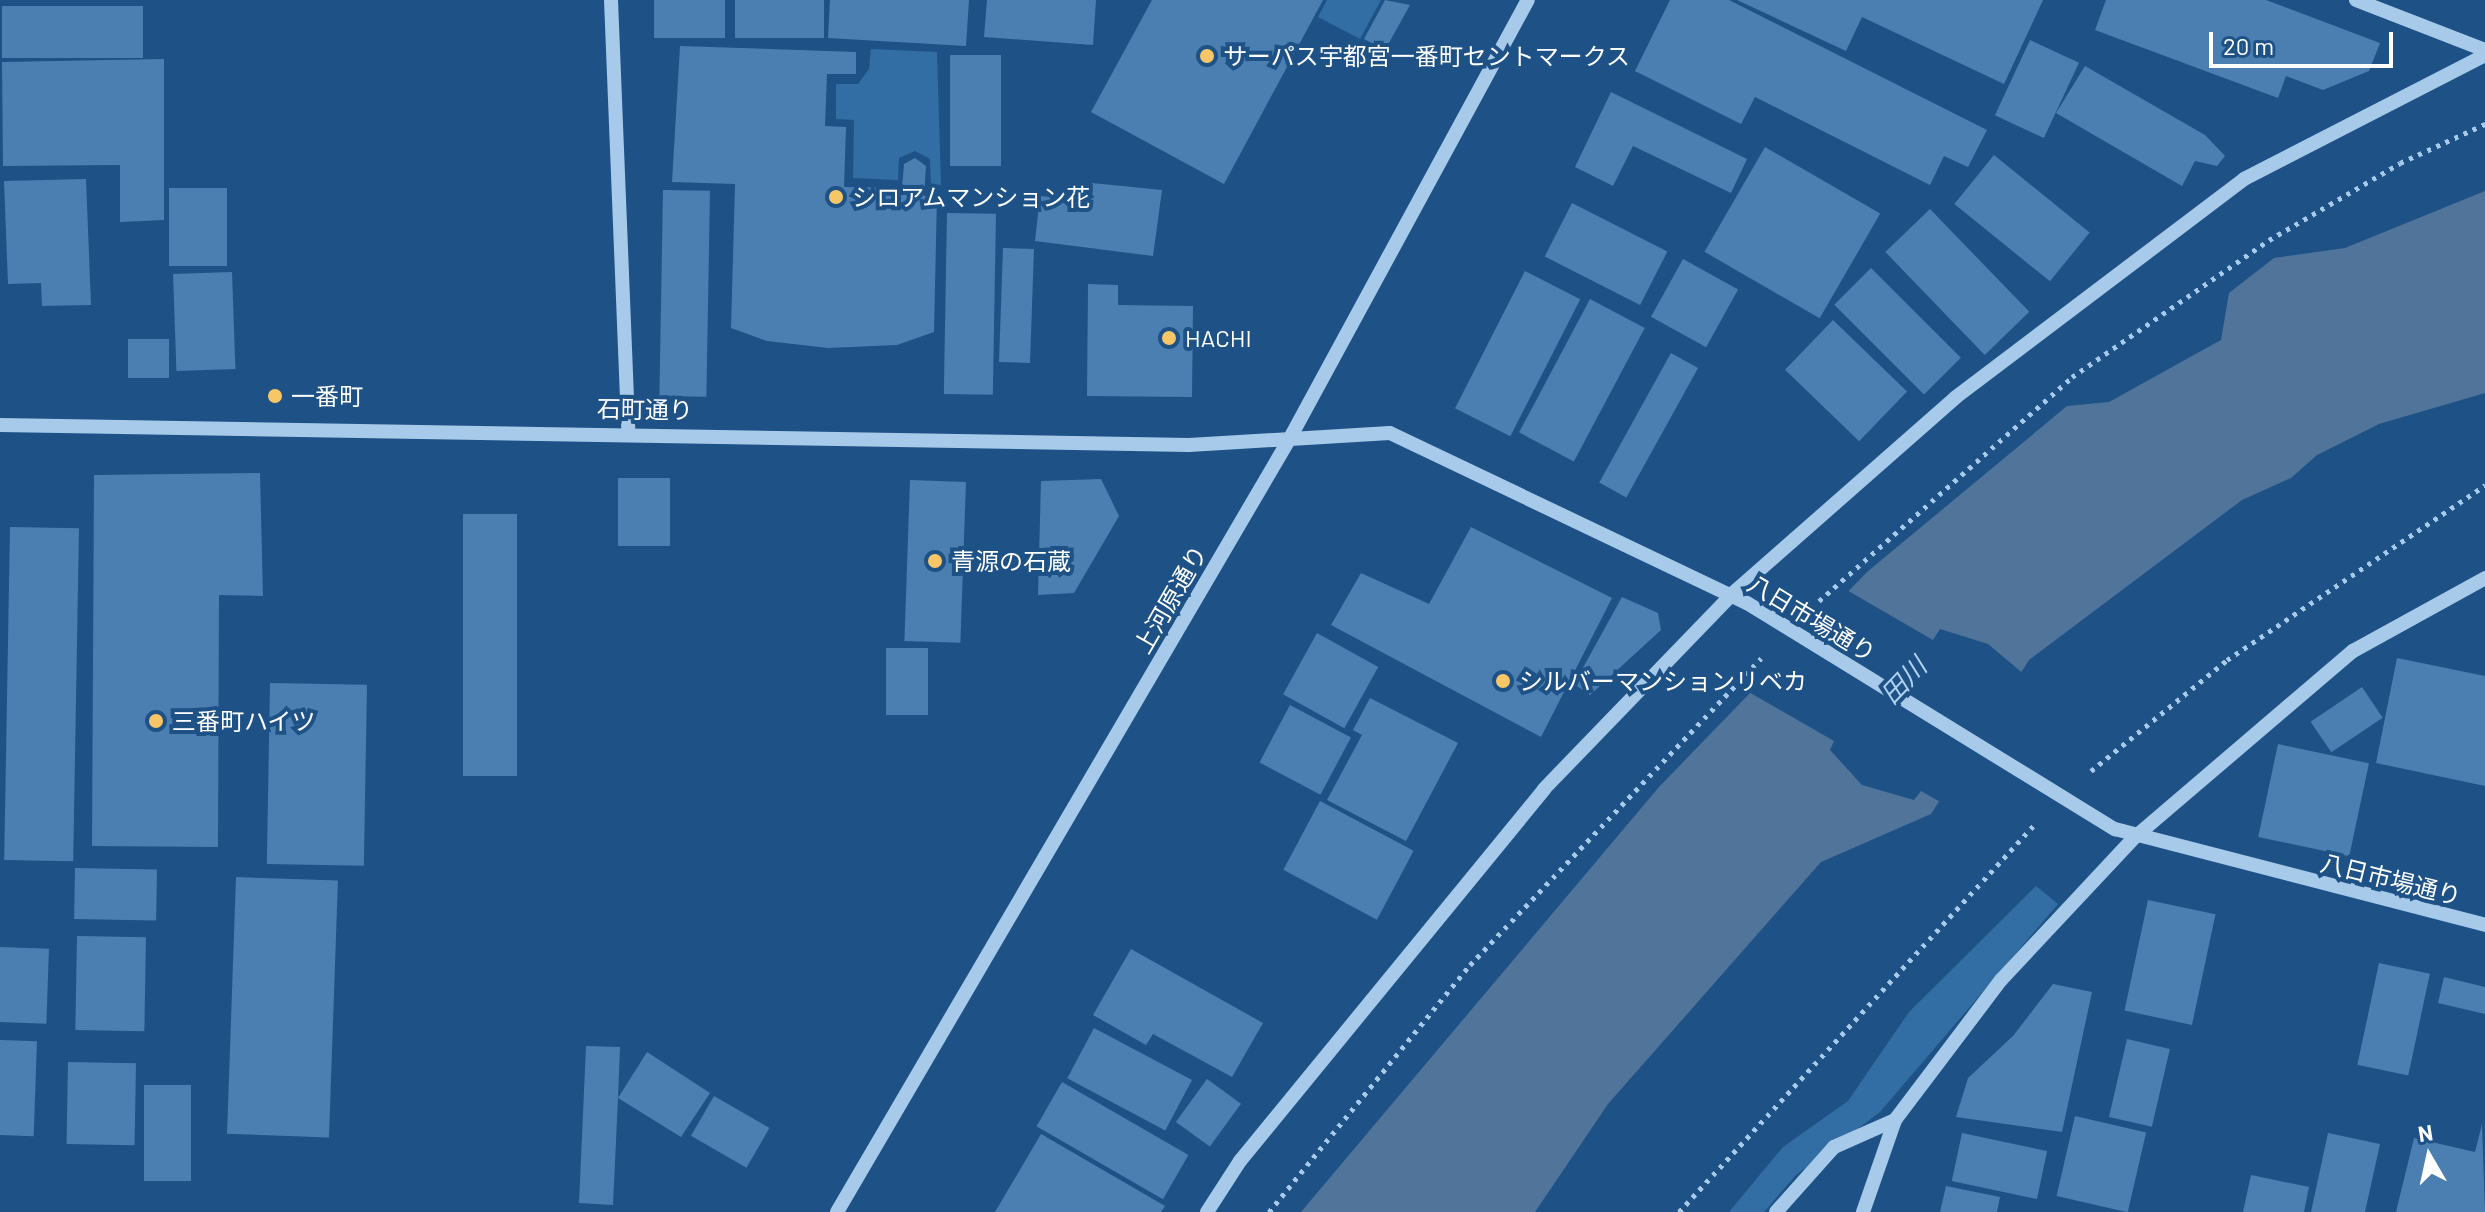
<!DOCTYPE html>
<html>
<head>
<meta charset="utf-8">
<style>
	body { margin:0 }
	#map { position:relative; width:2485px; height:1212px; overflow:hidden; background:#1e5287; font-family:Barlow,"Noto Sans JP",sans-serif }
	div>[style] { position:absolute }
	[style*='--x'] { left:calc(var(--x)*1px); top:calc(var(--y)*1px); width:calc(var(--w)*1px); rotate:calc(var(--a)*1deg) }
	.green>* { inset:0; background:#326da4 }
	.water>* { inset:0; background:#51749a }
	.pier>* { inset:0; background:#1e5287 }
	.building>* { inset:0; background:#4b7fb1; transform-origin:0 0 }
	.path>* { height:5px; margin-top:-2.5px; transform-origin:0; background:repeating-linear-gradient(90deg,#a8caea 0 4px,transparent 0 10px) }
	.minor>* { height:14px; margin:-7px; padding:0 7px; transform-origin:7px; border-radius:7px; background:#a8caea }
	.minor-bridge>* { height:14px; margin:-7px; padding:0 7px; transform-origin:7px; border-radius:7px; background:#a8caea }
	.dots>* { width:22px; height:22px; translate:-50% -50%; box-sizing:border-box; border:4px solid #1e5287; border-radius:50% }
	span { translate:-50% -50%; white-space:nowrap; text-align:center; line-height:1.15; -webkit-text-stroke:8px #1e5287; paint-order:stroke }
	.poi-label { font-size:24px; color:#fff }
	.left { translate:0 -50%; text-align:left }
	.street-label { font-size:24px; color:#fff }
	.water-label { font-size:26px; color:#b3d3f2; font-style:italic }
	.north { position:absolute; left:2389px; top:1116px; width:80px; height:80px; -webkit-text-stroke:6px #1e5287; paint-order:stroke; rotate:351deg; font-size:22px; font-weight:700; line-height:32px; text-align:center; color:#fff }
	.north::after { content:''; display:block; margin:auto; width:28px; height:36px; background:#fff; clip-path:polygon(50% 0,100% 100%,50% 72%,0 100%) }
	.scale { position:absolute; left:2209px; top:32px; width:184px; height:36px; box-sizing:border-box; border:4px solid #fff; border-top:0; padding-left:10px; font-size:24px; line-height:28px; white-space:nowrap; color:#fff; -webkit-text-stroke:6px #1e5287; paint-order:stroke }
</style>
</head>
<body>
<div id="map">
	<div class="green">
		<i style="clip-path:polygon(1327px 0,1381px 0,1360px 39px,1318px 17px)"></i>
		<i style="clip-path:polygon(871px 49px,937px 52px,941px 185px,931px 186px,930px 159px,915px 151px,899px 158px,898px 180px,853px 178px,854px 120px,836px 119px,836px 84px,858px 84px,869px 69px)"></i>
		<i style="clip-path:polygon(2036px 886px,2058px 904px,1880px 1112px,1796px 1175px,1764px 1212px,1729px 1212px,1783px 1147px,1848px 1101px,1909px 1012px)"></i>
	</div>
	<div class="water">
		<i style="clip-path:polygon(2485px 191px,2485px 393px,2379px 424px,2317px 455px,2291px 478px,2242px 500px,2029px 660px,1931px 814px,1821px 862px,1608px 1104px,1535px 1212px,1301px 1212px,1659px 787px,1867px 572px,2067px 406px,2109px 402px,2221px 340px,2229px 293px,2274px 258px,2345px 248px)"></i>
	</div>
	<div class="pier">
		<i style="clip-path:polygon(1845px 589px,1933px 640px,1940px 629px,1988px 644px,2025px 675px,1942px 803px,1921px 791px,1914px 800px,1862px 785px,1830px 750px,1834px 741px,1747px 691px)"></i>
	</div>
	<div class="building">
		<i style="left:654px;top:0;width:71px;height:38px"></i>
		<i style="left:735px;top:0;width:89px;height:38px"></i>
		<i style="clip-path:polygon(830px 0,969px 0,966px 46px,828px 38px)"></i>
		<i style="clip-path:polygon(987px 0,1096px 0,1093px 45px,984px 37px)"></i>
		<i style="clip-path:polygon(1152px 0,1323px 0,1224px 184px,1091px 112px)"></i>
		<i style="clip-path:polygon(1385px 0,1410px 5px,1385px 50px,1364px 39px)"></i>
		<i style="clip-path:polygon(1670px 0,1729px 0,1987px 130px,1968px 167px,1944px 156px,1930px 185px,1755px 97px,1741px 124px,1635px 71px)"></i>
		<i style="clip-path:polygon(1737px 0,2043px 0,2004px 84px,1862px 17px,1846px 51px)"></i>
		<i style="clip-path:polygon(2106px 0,2266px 0,2380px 43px,2369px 71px,2323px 90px,2286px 76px,2278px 98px,2095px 30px)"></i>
		<i style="left:2px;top:6px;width:141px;height:52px"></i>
		<i style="left:2030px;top:40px;width:54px;height:83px;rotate:25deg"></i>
		<i style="clip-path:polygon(680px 46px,856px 52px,856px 74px,827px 74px,825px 126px,846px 127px,844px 187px,902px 188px,904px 164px,915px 158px,926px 166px,924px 196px,937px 196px,934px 332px,897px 345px,828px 348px,767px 341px,731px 328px,735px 184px,672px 182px)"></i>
		<i style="left:950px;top:55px;width:51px;height:111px"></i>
		<i style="clip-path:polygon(164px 59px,164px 220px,120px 222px,120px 165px,3px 166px,2px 62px)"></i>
		<i style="clip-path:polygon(2085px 66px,2205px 135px,2225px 156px,2217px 166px,2195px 161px,2182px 186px,2056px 113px)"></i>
		<i style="clip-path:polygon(1611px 92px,1747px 159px,1731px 193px,1633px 146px,1613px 186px,1575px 167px)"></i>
		<i style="left:1765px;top:147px;width:133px;height:121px;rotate:30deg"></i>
		<i style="left:1994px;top:155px;width:123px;height:63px;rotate:39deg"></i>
		<i style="clip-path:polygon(86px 179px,91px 305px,42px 306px,41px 283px,8px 284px,4px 181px)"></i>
		<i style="clip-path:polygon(1092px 183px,1162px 190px,1153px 256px,1035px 241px,1040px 196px,1090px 201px)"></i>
		<i style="left:227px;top:188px;width:78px;height:58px;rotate:90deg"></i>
		<i style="left:663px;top:190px;width:47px;height:206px;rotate:1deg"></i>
		<i style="left:1572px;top:203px;width:107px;height:60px;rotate:27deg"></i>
		<i style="left:1930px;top:209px;width:143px;height:62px;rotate:46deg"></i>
		<i style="left:947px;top:213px;width:49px;height:181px;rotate:1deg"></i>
		<i style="left:1003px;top:248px;width:31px;height:114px;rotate:2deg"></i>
		<i style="left:1683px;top:259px;width:63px;height:66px;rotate:29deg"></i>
		<i style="left:1871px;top:268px;width:127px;height:52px;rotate:45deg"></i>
		<i style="left:1525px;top:271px;width:62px;height:154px;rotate:27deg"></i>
		<i style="left:232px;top:272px;width:97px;height:59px;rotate:88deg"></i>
		<i style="clip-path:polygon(1088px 284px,1118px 285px,1118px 305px,1193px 306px,1192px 397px,1087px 396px)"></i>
		<i style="left:1590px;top:299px;width:62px;height:151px;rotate:28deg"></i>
		<i style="left:1833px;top:320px;width:103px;height:69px;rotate:44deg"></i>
		<i style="left:128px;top:339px;width:41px;height:39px"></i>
		<i style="left:1671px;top:353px;width:31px;height:148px;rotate:29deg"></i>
		<i style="clip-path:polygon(260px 473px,263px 596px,219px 595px,218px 847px,92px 846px,94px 475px)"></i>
		<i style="left:618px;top:478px;width:52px;height:68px"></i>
		<i style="clip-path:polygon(1101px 479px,1119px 516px,1074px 593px,1038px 595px,1041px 481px)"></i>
		<i style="left:910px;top:480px;width:56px;height:161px;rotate:2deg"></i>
		<i style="left:463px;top:514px;width:54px;height:262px"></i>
		<i style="left:10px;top:527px;width:69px;height:333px;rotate:1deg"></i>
		<i style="clip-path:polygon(1471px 527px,1612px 598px,1541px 737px,1331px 625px,1361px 573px,1429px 604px)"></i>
		<i style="clip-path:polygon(1622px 597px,1658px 613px,1661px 630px,1590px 695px,1574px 684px)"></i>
		<i style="left:1317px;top:633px;width:70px;height:70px;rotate:29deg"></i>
		<i style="left:886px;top:648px;width:42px;height:67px"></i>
		<i style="clip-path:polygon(2397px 658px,2485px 676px,2485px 786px,2376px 763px)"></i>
		<i style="left:270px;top:683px;width:97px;height:181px;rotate:1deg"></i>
		<i style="left:2362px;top:687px;width:37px;height:62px;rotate:56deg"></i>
		<i style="clip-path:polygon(1370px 698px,1458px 743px,1406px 841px,1327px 800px,1362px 735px,1353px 730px)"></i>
		<i style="left:1290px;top:705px;width:69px;height:65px;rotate:28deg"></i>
		<i style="left:2278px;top:744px;width:93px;height:95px;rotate:12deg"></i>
		<i style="left:1320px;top:801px;width:106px;height:78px;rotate:28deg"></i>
		<i style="left:75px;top:868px;width:82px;height:51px;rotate:1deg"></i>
		<i style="left:236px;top:877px;width:102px;height:257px;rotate:2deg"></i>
		<i style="left:2148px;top:900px;width:69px;height:113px;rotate:12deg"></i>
		<i style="left:77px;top:936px;width:69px;height:94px;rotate:1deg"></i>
		<i style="left:0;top:947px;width:49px;height:75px;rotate:2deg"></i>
		<i style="clip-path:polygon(1131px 949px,1263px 1023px,1232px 1077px,1153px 1034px,1146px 1045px,1093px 1015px)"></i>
		<i style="left:2379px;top:963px;width:52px;height:104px;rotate:12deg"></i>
		<i style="clip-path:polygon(2444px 977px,2485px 987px,2485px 1014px,2438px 1003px)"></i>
		<i style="clip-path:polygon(2053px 984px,2092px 992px,2062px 1132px,1956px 1117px,1968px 1078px,2013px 1036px)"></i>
		<i style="left:1094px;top:1028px;width:111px;height:57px;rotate:28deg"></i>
		<i style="left:2127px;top:1039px;width:44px;height:80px;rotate:13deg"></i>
		<i style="left:0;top:1040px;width:37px;height:95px;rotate:2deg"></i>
		<i style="clip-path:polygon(586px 1046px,620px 1047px,618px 1098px,647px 1052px,710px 1093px,681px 1137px,618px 1098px,613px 1205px,579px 1203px)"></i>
		<i style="left:68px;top:1062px;width:68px;height:82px;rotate:1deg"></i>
		<i style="left:1207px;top:1079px;width:42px;height:53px;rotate:36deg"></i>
		<i style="left:1062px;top:1082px;width:146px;height:51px;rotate:30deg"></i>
		<i style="left:144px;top:1085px;width:47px;height:96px"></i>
		<i style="left:714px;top:1096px;width:64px;height:46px;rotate:30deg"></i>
		<i style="left:2075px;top:1116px;width:73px;height:82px;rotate:13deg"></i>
		<i style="clip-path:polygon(2482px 1124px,2485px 1212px,2396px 1212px,2414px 1138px,2475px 1152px)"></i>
		<i style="left:1962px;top:1133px;width:87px;height:49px;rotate:12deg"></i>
		<i style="clip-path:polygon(2328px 1133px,2380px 1144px,2365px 1212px,2311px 1212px)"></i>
		<i style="clip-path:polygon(1041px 1134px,1165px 1206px,1161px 1212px,995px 1212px)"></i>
		<i style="clip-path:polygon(2251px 1175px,2309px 1187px,2304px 1212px,2243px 1212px)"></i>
		<i style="clip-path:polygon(1946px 1186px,2000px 1197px,1997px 1212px,1940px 1212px)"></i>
	</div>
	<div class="path">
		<i style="--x:1819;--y:601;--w:338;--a:-41.5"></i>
		<i style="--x:2072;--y:377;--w:240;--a:-34.8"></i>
		<i style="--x:2269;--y:240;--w:152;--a:-30.4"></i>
		<i style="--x:2400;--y:163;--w:94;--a:-24.6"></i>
		<i style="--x:2091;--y:771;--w:176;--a:-39.2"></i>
		<i style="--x:2227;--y:660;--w:312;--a:-34.1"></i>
		<i style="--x:1269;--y:1212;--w:318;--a:-50.9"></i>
		<i style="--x:1470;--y:965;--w:423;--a:-46.5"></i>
		<i style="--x:1679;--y:1212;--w:527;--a:-47.46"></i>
	</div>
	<div class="minor">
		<i style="--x:611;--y:0;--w:430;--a:87.7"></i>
		<i style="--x:2356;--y:0;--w:138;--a:21.2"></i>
		<i style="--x:0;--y:425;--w:1189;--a:0.96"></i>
		<i style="--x:1189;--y:445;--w:201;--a:-3.4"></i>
		<i style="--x:1390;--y:433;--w:395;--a:25.5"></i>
		<i style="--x:2115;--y:829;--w:382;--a:14.5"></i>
		<i style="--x:837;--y:1212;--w:897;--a:-59.66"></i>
		<i style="--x:1290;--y:438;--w:498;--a:-61.5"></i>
		<i style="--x:1207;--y:1212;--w:61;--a:-57.1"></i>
		<i style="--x:1240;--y:1161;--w:480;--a:-50.7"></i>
		<i style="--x:1544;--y:789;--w:271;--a:-46"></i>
		<i style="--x:1732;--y:594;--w:298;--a:-41.3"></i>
		<i style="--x:1956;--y:397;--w:361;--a:-37.1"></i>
		<i style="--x:2244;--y:179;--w:271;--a:-27.2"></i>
		<i style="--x:1776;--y:1212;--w:87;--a:-48.3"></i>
		<i style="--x:1834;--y:1147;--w:67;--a:-23.9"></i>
		<i style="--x:1863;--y:1212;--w:97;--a:-70.8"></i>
		<i style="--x:1895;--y:1120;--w:176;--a:-52.9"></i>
		<i style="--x:2001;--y:980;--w:196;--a:-46.9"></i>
		<i style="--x:2135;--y:837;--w:287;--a:-40.5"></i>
		<i style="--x:2353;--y:651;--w:151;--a:-28.9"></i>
	</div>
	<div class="minor-bridge">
		<i style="--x:1747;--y:603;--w:432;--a:31.6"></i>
	</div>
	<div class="dots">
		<i style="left:1207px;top:56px;background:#f9c667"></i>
		<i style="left:836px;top:197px;background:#f9c667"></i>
		<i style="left:1169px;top:338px;background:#f9c667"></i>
		<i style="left:275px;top:396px;background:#f9c667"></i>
		<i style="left:935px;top:561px;background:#f9c667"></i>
		<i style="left:1503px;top:681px;background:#f9c667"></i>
		<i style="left:156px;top:721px;background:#f9c667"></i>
	</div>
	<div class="poi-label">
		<span class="left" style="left:1223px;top:56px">サーパス宇都宮一番町セントマークス</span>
		<span class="left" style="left:852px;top:197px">シロアムマンション花</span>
		<span class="left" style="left:1185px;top:338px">HACHI</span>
		<span class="left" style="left:291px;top:396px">一番町</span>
		<span class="left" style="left:951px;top:561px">青源の石蔵</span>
		<span class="left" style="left:1519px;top:681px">シルバーマンションリベカ</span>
		<span class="left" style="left:172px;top:721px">三番町ハイツ</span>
	</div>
	<div class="street-label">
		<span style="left:645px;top:409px;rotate:1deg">石町通り</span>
		<span style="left:1170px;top:599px;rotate:-60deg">上河原通り</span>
		<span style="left:1812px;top:618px;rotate:31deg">八日市場通り</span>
		<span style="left:2391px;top:879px;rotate:14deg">八日市場通り</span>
	</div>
	<div class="water-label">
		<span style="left:1903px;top:680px;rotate:-46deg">田川</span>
	</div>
	<div class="north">N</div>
	<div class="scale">20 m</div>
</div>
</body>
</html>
